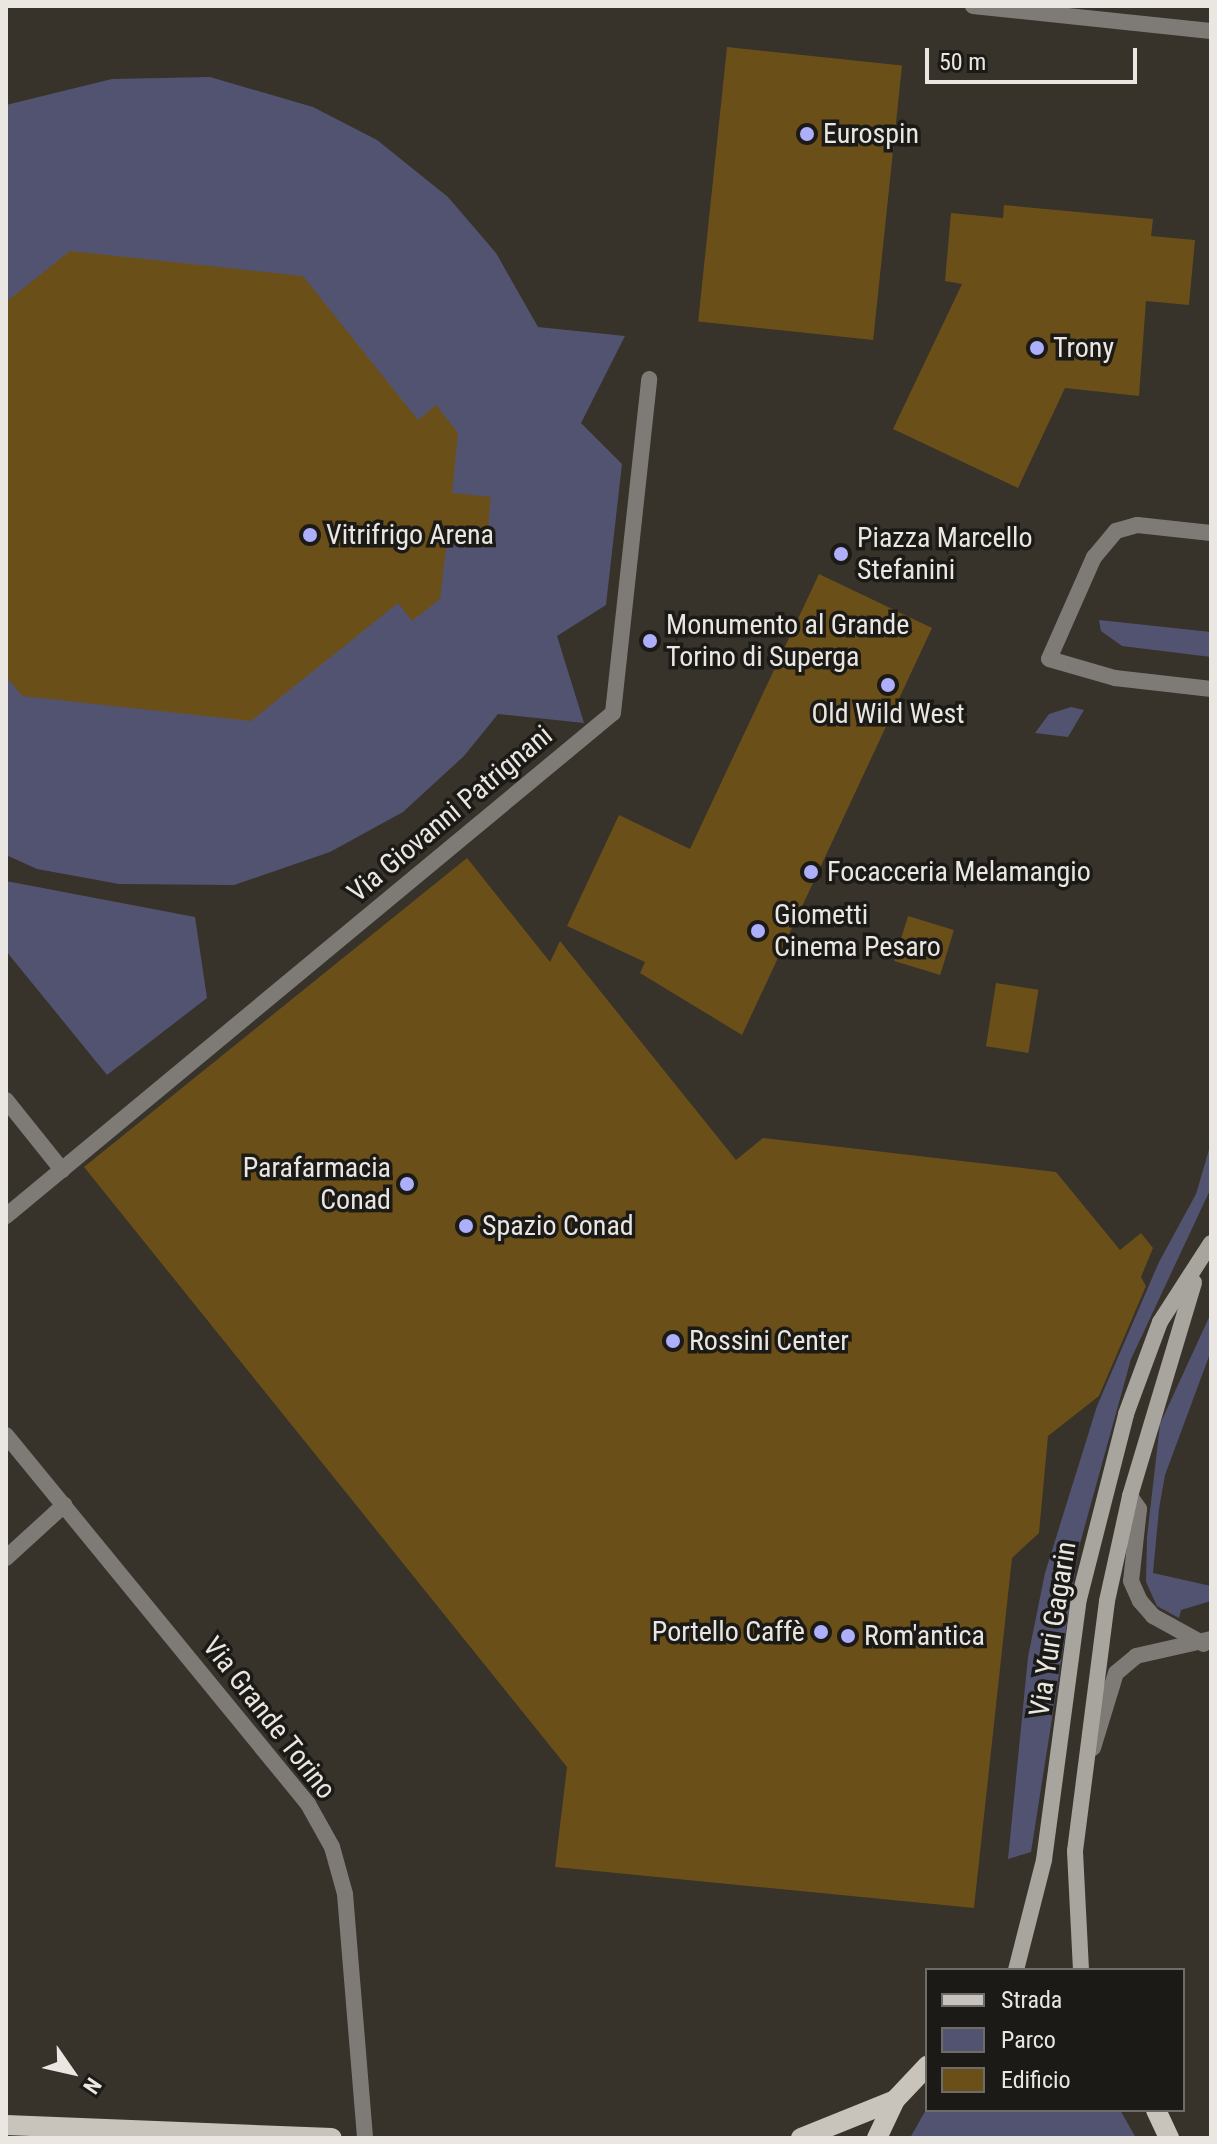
<!DOCTYPE html>
<html>
<head>
<meta charset="utf-8">
<style>
	body { margin:0 }
	#map { position:relative; width:1217px; height:2144px; overflow:hidden; background:#37322a; font-family:"Roboto Condensed",sans-serif }
	div>[style] { position:absolute }
	[style*='--x'] { left:calc(var(--x)*1px); top:calc(var(--y)*1px); width:calc(var(--w)*1px); rotate:calc(var(--a)*1deg) }
	.green>* { inset:0; background:#525371 }
	.building>* { inset:0; background:#6b4f19; transform-origin:0 0 }
	.street>* { height:16px; margin:-8px; padding:0 8px; transform-origin:8px; border-radius:8px; background:#7e7b77 }
	.secondary>* { height:16px; margin:-8px; padding:0 8px; transform-origin:8px; border-radius:8px; background:#a8a49e }
	.primary>* { height:20px; margin:-10px; padding:0 10px; transform-origin:10px; border-radius:10px; background:#c9c4bb }
	.dots>* { width:22px; height:22px; translate:-50% -50%; box-sizing:border-box; border:4px solid #1c1a16; border-radius:50% }
	span { translate:-50% -50%; white-space:nowrap; text-align:center; line-height:1.15; -webkit-text-stroke:7px #1c1a16; paint-order:stroke }
	.poi-label { font-size:28px; color:#eae7e2 }
	.left { translate:0 -50%; text-align:left }
	.right { translate:-100% -50%; text-align:right }
	.street-label { font-size:28px; color:#eae7e2 }
	.frame { position:absolute; inset:0; border:8px solid #eae7e2; pointer-events:none }
	.legend { position:absolute; left:925px; top:1968px; width:260px; height:144px; box-sizing:border-box; background:#1c1a16; border:2px solid #6e6c68; margin:0; padding:10px 14px; list-style:none; font-size:24px; color:#eae7e2 }
	.legend li { display:flex; align-items:center; gap:16px; height:40px }
	.legend b { width:40px; border:2px solid #6e6c68 }
	.north { position:absolute; left:32px; top:2032px; width:80px; height:80px; -webkit-text-stroke:6px #1c1a16; paint-order:stroke; rotate:124deg; font-size:22px; font-weight:700; line-height:32px; text-align:center; color:#eae7e2 }
	.north::after { content:''; display:block; margin:auto; width:28px; height:36px; background:#eae7e2; clip-path:polygon(50% 0,100% 100%,50% 72%,0 100%) }
	.scale { position:absolute; left:925px; top:48px; width:212px; height:36px; box-sizing:border-box; border:4px solid #eae7e2; border-top:0; padding-left:10px; font-size:24px; line-height:28px; white-space:nowrap; color:#eae7e2; -webkit-text-stroke:6px #1c1a16; paint-order:stroke }
</style>
</head>
<body>
<div id="map">
	<div class="green">
		<i style="clip-path:polygon(210px 77px,313px 107px,377px 140px,448px 197px,496px 253px,538px 327px,625px 336px,581px 423px,622px 464px,606px 605px,557px 636px,584px 723px,498px 714px,464px 756px,403px 812px,330px 852px,234px 885px,119px 884px,37px 869px,6px 855px,6px 105px,112px 79px)"></i>
		<i style="clip-path:polygon(1099px 620px,1211px 632px,1211px 657px,1122px 646px,1101px 631px)"></i>
		<i style="clip-path:polygon(1071px 707px,1084px 710px,1068px 737px,1035px 733px,1049px 714px)"></i>
		<i style="clip-path:polygon(6px 881px,195px 917px,207px 998px,107px 1075px,6px 951px)"></i>
		<i style="clip-path:polygon(1211px 1143px,1211px 1188px,1131px 1359px,1079px 1547px,1031px 1852px,1008px 1859px,1028px 1657px,1045px 1573px,1097px 1406px,1159px 1262px,1196px 1194px)"></i>
		<i style="clip-path:polygon(1211px 1313px,1211px 1351px,1165px 1475px,1159px 1509px,1153px 1573px,1211px 1586px,1211px 1601px,1181px 1610px,1179px 1618px,1157px 1606px,1146px 1582px,1147px 1537px,1160px 1424px)"></i>
		<i style="clip-path:polygon(927px 2108px,1120px 2110px,1136px 2138px,910px 2138px)"></i>
	</div>
	<div class="building">
		<i style="left:727px;top:47px;width:176px;height:276px;rotate:6deg"></i>
		<i style="clip-path:polygon(1004px 205px,1153px 219px,1151px 236px,1195px 240px,1189px 305px,1146px 301px,1139px 396px,1065px 388px,1018px 488px,893px 429px,962px 284px,945px 281px,951px 213px,1003px 218px)"></i>
		<i style="clip-path:polygon(70px 251px,303px 276px,418px 420px,436px 405px,458px 433px,452px 493px,491px 497px,486px 545px,447px 541px,440px 599px,412px 621px,398px 603px,251px 721px,22px 696px,6px 676px,6px 302px)"></i>
		<i style="clip-path:polygon(819px 574px,932px 628px,742px 1035px,640px 973px,645px 962px,567px 926px,619px 815px,690px 849px)"></i>
		<i style="clip-path:polygon(467px 858px,550px 962px,560px 941px,736px 1160px,763px 1138px,1056px 1172px,1120px 1250px,1141px 1233px,1153px 1248px,1141px 1277px,1146px 1286px,1099px 1396px,1048px 1436px,1039px 1533px,1012px 1558px,974px 1908px,555px 1867px,567px 1767px,84px 1167px)"></i>
		<i style="left:908px;top:916px;width:48px;height:47px;rotate:17deg"></i>
		<i style="left:996px;top:983px;width:43px;height:64px;rotate:9deg"></i>
	</div>
	<div class="street">
		<i style="--x:973;--y:6;--w:239;--a:6"></i>
		<i style="--x:1211;--y:533;--w:74;--a:-173.8"></i>
		<i style="--x:1137;--y:525;--w:22;--a:164"></i>
		<i style="--x:1116;--y:531;--w:34;--a:130"></i>
		<i style="--x:1094;--y:557;--w:111;--a:113.8"></i>
		<i style="--x:1049;--y:659;--w:69;--a:16.1"></i>
		<i style="--x:1115;--y:678;--w:97;--a:6.5"></i>
		<i style="--x:6;--y:1100;--w:90;--a:51.3"></i>
		<i style="--x:6;--y:1216;--w:788;--a:-39.65"></i>
		<i style="--x:613;--y:713;--w:336;--a:-83.8"></i>
		<i style="--x:6;--y:1435;--w:477;--a:50.7"></i>
		<i style="--x:308;--y:1804;--w:49;--a:60.8"></i>
		<i style="--x:332;--y:1847;--w:49;--a:74.5"></i>
		<i style="--x:345;--y:1894;--w:245;--a:85.3"></i>
		<i style="--x:1130;--y:1496;--w:16;--a:55"></i>
		<i style="--x:1139;--y:1509;--w:72;--a:96.3"></i>
		<i style="--x:1131;--y:1581;--w:22;--a:66"></i>
		<i style="--x:1140;--y:1601;--w:20;--a:49"></i>
		<i style="--x:1153;--y:1616;--w:58;--a:28.8"></i>
		<i style="--x:6;--y:1558;--w:79;--a:-42.4"></i>
		<i style="--x:1093;--y:1748;--w:78;--a:-73"></i>
		<i style="--x:1116;--y:1673;--w:26;--a:-40"></i>
		<i style="--x:1136;--y:1656;--w:77;--a:-12.8"></i>
	</div>
	<div class="secondary">
		<i style="--x:1016;--y:1970;--w:114;--a:-75.7"></i>
		<i style="--x:1044;--y:1860;--w:263;--a:-82.4"></i>
		<i style="--x:1079;--y:1599;--w:191;--a:-75.7"></i>
		<i style="--x:1126;--y:1414;--w:98;--a:-69.7"></i>
		<i style="--x:1160;--y:1322;--w:94;--a:-57.2"></i>
		<i style="--x:1081;--y:1970;--w:119;--a:-92.9"></i>
		<i style="--x:1075;--y:1851;--w:252;--a:-82.7"></i>
		<i style="--x:1107;--y:1601;--w:107;--a:-77.6"></i>
		<i style="--x:1130;--y:1496;--w:223;--a:-73.3"></i>
	</div>
	<div class="primary">
		<i style="--x:1156;--y:2110;--w:31;--a:65"></i>
		<i style="--x:6;--y:2125;--w:326;--a:2.3"></i>
		<i style="--x:801;--y:2138;--w:101;--a:-22"></i>
		<i style="--x:877;--y:2138;--w:42;--a:-64.7"></i>
		<i style="--x:895;--y:2100;--w:47;--a:-46.7"></i>
	</div>
	<div class="dots">
		<i style="left:807px;top:134px;background:#adaffb"></i>
		<i style="left:1037px;top:348px;background:#adaffb"></i>
		<i style="left:310px;top:535px;background:#adaffb"></i>
		<i style="left:841px;top:554px;background:#adaffb"></i>
		<i style="left:650px;top:641px;background:#adaffb"></i>
		<i style="left:888px;top:685px;background:#adaffb"></i>
		<i style="left:811px;top:872px;background:#adaffb"></i>
		<i style="left:758px;top:931px;background:#adaffb"></i>
		<i style="left:407px;top:1184px;background:#adaffb"></i>
		<i style="left:466px;top:1226px;background:#adaffb"></i>
		<i style="left:673px;top:1341px;background:#adaffb"></i>
		<i style="left:821px;top:1632px;background:#adaffb"></i>
		<i style="left:848px;top:1636px;background:#adaffb"></i>
	</div>
	<div class="poi-label">
		<span class="left" style="left:823px;top:134px">Eurospin</span>
		<span class="left" style="left:1053px;top:348px">Trony</span>
		<span class="left" style="left:326px;top:535px">Vitrifrigo Arena</span>
		<span class="left" style="left:857px;top:554px">Piazza Marcello<br>Stefanini</span>
		<span class="left" style="left:666px;top:641px">Monumento al Grande<br>Torino di Superga</span>
		<span style="left:888px;top:714px">Old Wild West</span>
		<span class="left" style="left:827px;top:872px">Focacceria Melamangio</span>
		<span class="left" style="left:774px;top:931px">Giometti<br>Cinema Pesaro</span>
		<span class="right" style="left:391px;top:1184px">Parafarmacia<br>Conad</span>
		<span class="left" style="left:482px;top:1226px">Spazio Conad</span>
		<span class="left" style="left:689px;top:1341px">Rossini Center</span>
		<span class="right" style="left:805px;top:1632px">Portello Caffè</span>
		<span class="left" style="left:864px;top:1636px">Rom'antica</span>
	</div>
	<div class="street-label">
		<span style="left:450px;top:814px;rotate:-40deg">Via Giovanni Patrignani</span>
		<span style="left:1053px;top:1629px;rotate:-81deg">Via Yuri Gagarin</span>
		<span style="left:269px;top:1718px;rotate:52deg">Via Grande Torino</span>
	</div>
	<div class="frame"></div>
	<ul class="legend">
	<li><b style="height:10px;background:#c9c4bb"></b>Strada</li>
	<li><b style="height:22px;background:#525371"></b>Parco</li>
	<li><b style="height:22px;background:#6b4f19"></b>Edificio</li>
	</ul>
	<div class="north">N</div>
	<div class="scale">50 m</div>
</div>
</body>
</html>
